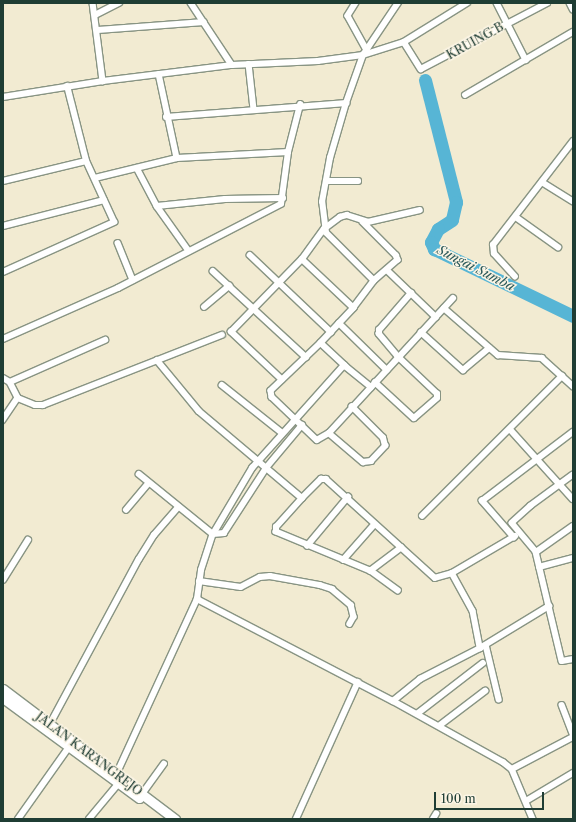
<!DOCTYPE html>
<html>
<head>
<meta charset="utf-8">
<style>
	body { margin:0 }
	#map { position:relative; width:576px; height:822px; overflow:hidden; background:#f2ebd2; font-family:"Libre Caslon Text",serif }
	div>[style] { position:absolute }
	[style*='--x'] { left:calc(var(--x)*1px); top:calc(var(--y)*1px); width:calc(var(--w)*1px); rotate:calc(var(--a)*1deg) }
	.river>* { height:13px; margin:-6.5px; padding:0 6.5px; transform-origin:6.5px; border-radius:6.5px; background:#57b5d5 }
	.roads { filter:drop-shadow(1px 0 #889483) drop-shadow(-1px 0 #889483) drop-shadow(0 1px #889483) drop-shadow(0 -1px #889483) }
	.street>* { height:5.5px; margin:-2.75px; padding:0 2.75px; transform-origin:2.75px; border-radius:2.75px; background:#fff }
	.primary>* { height:9px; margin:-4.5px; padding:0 4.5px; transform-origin:4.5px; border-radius:4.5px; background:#fff }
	span { translate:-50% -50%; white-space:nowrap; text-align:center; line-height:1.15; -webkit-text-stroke:3px #fcf5e5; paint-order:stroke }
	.street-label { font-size:12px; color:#1f3d34 }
	.water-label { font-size:13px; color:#2d5b5c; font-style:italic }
	.frame { position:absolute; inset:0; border:4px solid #1f3d34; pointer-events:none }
	.scale { position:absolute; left:434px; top:792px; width:110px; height:18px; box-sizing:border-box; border:2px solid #1f3d34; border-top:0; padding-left:5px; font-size:12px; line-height:14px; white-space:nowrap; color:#1f3d34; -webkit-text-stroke:3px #fcf5e5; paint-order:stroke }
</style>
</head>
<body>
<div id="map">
	<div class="river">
		<i style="--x:425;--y:80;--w:126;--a:75.7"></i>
		<i style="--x:456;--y:202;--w:18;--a:103"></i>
		<i style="--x:452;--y:220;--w:17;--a:147"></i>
		<i style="--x:438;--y:229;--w:15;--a:118"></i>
		<i style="--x:431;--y:242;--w:8;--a:67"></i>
		<i style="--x:434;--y:249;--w:154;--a:25.7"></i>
	</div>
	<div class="roads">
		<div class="street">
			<i style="--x:93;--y:3;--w:79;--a:82.7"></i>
			<i style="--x:191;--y:3;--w:74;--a:56.5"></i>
			<i style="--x:356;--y:3;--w:15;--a:122"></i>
			<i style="--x:348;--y:16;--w:38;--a:61"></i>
			<i style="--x:497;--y:3;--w:64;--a:63"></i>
			<i style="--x:570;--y:3;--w:7;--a:63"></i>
			<i style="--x:95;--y:15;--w:27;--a:-27"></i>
			<i style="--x:98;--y:30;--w:106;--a:-4.3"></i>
			<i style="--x:404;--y:42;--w:32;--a:58"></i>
			<i style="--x:421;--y:69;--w:142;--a:-27.6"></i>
			<i style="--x:249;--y:64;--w:45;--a:83.7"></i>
			<i style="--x:159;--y:74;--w:86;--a:77.9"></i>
			<i style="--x:465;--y:95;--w:125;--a:-30.3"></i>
			<i style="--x:3;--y:97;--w:101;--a:-9.1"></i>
			<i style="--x:103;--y:81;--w:130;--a:-7.1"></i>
			<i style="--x:232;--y:65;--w:86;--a:-2.7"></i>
			<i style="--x:318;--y:61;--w:45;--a:-7.6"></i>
			<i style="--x:363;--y:55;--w:43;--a:-17.6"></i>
			<i style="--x:404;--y:42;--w:74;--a:-31.8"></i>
			<i style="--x:166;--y:117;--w:181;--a:-4.4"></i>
			<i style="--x:137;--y:168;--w:43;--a:62.2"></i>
			<i style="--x:157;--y:206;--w:55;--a:54.6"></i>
			<i style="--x:95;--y:178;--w:84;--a:-13.7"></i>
			<i style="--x:177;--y:158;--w:111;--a:-3.1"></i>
			<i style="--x:3;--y:181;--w:85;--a:-13.5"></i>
			<i style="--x:326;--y:181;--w:32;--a:0"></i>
			<i style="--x:542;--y:182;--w:36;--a:32"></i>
			<i style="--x:157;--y:206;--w:68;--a:-5.9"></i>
			<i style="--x:225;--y:199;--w:58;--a:-1"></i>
			<i style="--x:516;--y:217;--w:52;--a:35.5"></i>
			<i style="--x:363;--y:222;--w:47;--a:45"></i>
			<i style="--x:396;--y:255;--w:5;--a:68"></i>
			<i style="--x:398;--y:260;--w:32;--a:139"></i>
			<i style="--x:374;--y:281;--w:34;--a:127"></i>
			<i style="--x:354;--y:308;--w:48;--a:133.3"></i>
			<i style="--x:321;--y:343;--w:69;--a:136.2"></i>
			<i style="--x:271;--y:391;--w:6;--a:81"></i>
			<i style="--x:272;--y:397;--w:62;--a:43.7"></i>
			<i style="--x:317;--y:440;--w:14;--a:-30"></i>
			<i style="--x:329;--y:433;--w:183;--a:-47.4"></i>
			<i style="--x:3;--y:226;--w:104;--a:-14.4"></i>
			<i style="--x:118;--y:243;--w:40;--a:68"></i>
			<i style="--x:250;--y:255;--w:112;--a:43.5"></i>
			<i style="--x:302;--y:259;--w:71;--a:43.3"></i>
			<i style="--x:387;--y:270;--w:68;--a:43.8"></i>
			<i style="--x:213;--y:271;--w:22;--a:43"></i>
			<i style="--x:3;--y:272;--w:122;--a:-24.2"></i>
			<i style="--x:114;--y:222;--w:67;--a:-114.7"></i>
			<i style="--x:86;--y:161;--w:77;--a:-104.2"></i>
			<i style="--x:515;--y:277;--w:31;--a:-132"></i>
			<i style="--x:494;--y:254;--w:9;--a:-96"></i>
			<i style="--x:493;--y:245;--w:131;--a:-52.4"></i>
			<i style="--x:374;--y:281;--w:68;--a:-135"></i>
			<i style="--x:326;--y:233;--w:31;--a:-97"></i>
			<i style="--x:322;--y:202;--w:45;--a:-79.7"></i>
			<i style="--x:330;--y:158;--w:57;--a:-73.8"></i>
			<i style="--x:346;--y:103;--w:51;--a:-70.5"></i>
			<i style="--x:363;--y:55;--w:63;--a:-56.1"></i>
			<i style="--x:204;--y:307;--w:33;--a:-40"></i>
			<i style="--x:229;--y:286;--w:105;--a:42.7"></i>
			<i style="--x:444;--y:308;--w:72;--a:41"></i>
			<i style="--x:498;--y:355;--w:44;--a:3.9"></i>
			<i style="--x:542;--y:358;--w:42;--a:42.1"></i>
			<i style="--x:339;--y:323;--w:67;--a:44.4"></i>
			<i style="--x:421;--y:332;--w:57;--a:42.1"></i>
			<i style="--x:463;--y:370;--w:34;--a:-40"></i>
			<i style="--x:3;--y:339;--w:126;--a:-23.9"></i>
			<i style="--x:118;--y:288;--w:183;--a:-27.3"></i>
			<i style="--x:281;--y:204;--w:52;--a:-82.3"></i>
			<i style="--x:288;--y:152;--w:49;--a:-75.7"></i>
			<i style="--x:321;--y:343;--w:34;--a:43"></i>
			<i style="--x:157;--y:360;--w:66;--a:50.5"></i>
			<i style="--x:199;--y:411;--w:135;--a:40.2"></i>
			<i style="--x:3;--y:378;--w:8;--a:30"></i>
			<i style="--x:10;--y:382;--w:18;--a:63"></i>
			<i style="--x:18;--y:398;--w:27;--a:124"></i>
			<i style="--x:282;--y:380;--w:70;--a:-136.7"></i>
			<i style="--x:231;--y:332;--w:102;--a:-45.8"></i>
			<i style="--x:302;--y:259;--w:37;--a:-54"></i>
			<i style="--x:324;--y:229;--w:20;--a:-37"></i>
			<i style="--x:340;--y:217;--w:7;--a:-16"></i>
			<i style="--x:347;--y:215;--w:22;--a:18"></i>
			<i style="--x:368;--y:222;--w:53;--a:-13"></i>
			<i style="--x:10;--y:382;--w:104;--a:-23.9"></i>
			<i style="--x:375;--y:382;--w:53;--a:42.7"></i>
			<i style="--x:414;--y:418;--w:30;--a:-41"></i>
			<i style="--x:437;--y:398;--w:4;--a:-90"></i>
			<i style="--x:437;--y:394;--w:54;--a:-136.5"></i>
			<i style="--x:398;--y:357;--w:30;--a:-130"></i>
			<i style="--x:379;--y:334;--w:4;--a:-90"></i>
			<i style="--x:379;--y:330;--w:49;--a:-49.1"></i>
			<i style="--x:222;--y:385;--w:75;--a:38.5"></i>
			<i style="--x:18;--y:398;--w:18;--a:22"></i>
			<i style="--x:35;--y:405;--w:8;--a:0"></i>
			<i style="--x:43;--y:405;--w:192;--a:-21.4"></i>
			<i style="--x:510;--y:429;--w:94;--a:48"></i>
			<i style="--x:329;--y:433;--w:45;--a:40.5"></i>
			<i style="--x:363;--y:462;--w:8;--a:-7"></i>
			<i style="--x:371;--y:461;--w:21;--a:-47"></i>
			<i style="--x:385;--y:446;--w:8;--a:-104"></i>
			<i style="--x:383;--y:438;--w:44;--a:-135"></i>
			<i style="--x:139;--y:474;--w:95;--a:39"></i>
			<i style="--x:213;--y:534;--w:11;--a:-5"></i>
			<i style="--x:224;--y:533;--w:77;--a:-57.1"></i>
			<i style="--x:266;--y:468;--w:56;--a:-50.1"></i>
			<i style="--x:573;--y:475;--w:52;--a:143.6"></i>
			<i style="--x:531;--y:506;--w:25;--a:138"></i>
			<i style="--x:512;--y:523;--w:38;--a:50"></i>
			<i style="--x:536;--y:552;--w:112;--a:76.6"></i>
			<i style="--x:562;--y:661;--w:11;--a:-10"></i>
			<i style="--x:126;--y:510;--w:35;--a:-50"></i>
			<i style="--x:422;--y:516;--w:198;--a:-45"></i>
			<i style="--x:514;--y:538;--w:49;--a:-130.9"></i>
			<i style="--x:482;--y:501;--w:114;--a:-37.2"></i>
			<i style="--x:307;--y:546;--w:64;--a:-50.1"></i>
			<i style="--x:536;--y:552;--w:45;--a:-35.1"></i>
			<i style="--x:343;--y:560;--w:47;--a:-48.5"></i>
			<i style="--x:539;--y:567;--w:35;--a:-15"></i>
			<i style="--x:370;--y:571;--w:39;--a:-37"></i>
			<i style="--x:452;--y:573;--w:73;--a:-30.4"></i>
			<i style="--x:3;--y:580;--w:47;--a:-58"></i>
			<i style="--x:199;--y:581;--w:42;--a:8.1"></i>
			<i style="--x:241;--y:587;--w:21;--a:-28"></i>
			<i style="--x:260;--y:577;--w:10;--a:-6"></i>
			<i style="--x:270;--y:576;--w:51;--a:10.2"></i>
			<i style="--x:320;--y:585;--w:13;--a:18"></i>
			<i style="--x:332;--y:589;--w:25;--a:40"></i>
			<i style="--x:351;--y:605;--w:12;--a:76"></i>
			<i style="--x:354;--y:617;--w:8;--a:120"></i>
			<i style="--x:398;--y:591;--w:34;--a:-144"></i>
			<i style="--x:370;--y:571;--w:102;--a:-157.5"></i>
			<i style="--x:276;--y:532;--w:5;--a:-90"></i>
			<i style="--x:276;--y:527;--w:39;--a:-48"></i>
			<i style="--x:302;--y:498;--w:27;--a:-45"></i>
			<i style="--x:321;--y:479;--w:5;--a:0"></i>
			<i style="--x:326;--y:479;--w:147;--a:42.2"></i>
			<i style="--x:435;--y:578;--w:18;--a:-16"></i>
			<i style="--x:452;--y:573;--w:43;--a:61.1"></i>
			<i style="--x:473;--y:611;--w:38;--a:79"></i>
			<i style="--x:197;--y:599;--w:221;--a:27.5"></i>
			<i style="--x:393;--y:701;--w:126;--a:29"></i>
			<i style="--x:503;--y:762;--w:11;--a:38"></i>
			<i style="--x:512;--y:769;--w:54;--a:67.2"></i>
			<i style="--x:486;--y:645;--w:56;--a:76.5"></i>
			<i style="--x:393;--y:701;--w:35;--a:-39"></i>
			<i style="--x:420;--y:679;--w:68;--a:-27.3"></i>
			<i style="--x:480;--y:648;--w:81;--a:-31.3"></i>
			<i style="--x:562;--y:705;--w:30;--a:69"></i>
			<i style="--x:417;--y:714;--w:83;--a:-37.7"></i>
			<i style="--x:50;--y:724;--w:187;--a:-61.7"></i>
			<i style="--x:139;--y:559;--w:28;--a:-58"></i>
			<i style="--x:154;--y:535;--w:37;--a:-49"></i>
			<i style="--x:439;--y:726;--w:58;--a:-37.3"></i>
			<i style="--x:512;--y:769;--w:69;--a:-27.7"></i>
			<i style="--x:117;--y:773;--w:192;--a:-65.3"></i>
			<i style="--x:197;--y:599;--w:29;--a:-82"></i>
			<i style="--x:201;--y:570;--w:38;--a:-72"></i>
			<i style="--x:213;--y:534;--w:77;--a:-59.4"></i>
			<i style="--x:252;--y:468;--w:138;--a:-48.2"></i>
			<i style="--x:344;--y:365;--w:35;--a:39"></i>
			<i style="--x:142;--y:794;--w:37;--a:-54"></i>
			<i style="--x:526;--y:801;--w:55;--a:-30.8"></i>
			<i style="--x:18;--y:819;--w:88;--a:-54.7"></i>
			<i style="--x:89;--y:819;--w:47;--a:-50.2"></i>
			<i style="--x:296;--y:819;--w:150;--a:-65.7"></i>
			<i style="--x:433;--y:819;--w:6;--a:-59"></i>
		</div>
		<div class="primary">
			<i style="--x:3;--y:689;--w:216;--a:37.1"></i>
			<i style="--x:3;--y:698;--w:169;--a:36.3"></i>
		</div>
	</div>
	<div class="street-label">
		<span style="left:475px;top:41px;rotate:-29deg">KRUING B</span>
		<span style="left:89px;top:754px;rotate:37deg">JALAN KARANGREJO</span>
	</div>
	<div class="water-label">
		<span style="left:476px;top:268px;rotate:27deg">Sungai Sumba</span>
	</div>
	<div class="frame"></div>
	<div class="scale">100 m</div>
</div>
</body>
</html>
